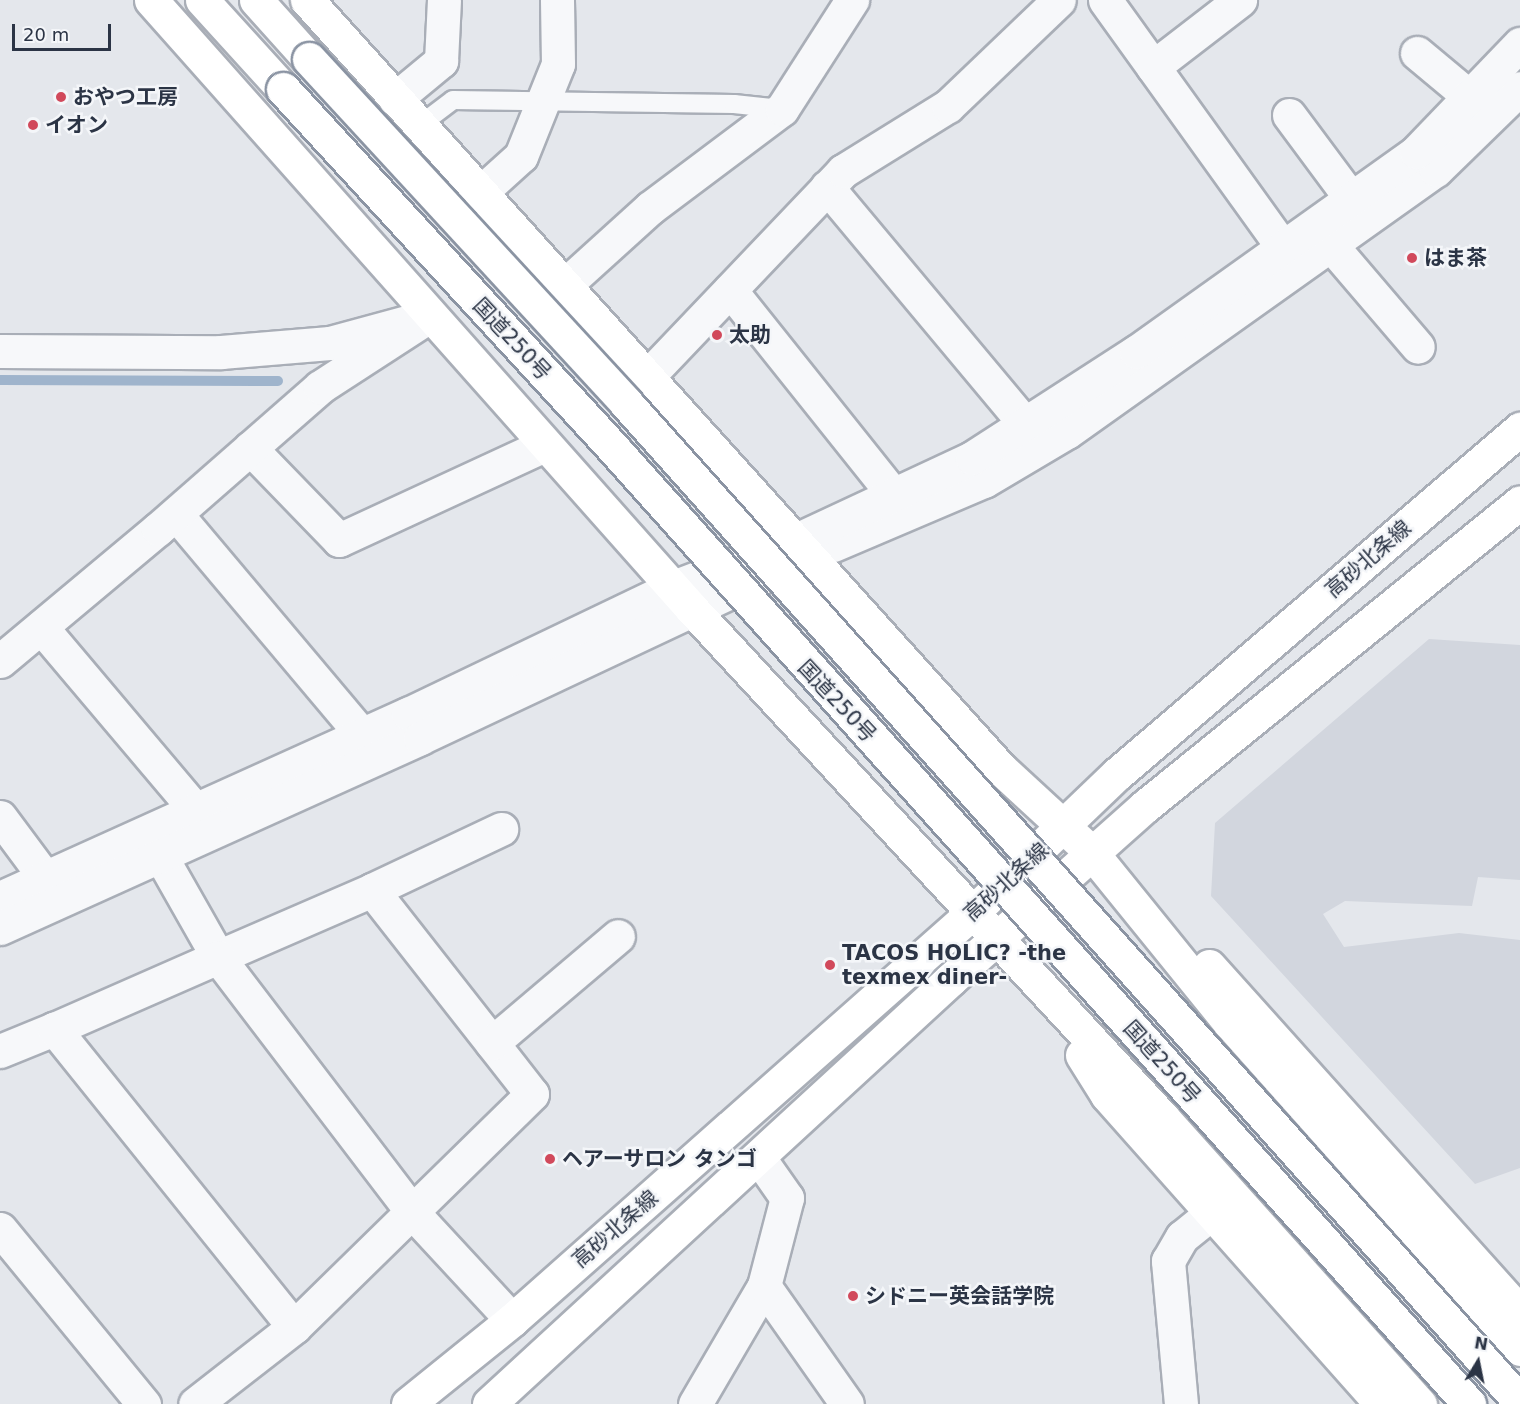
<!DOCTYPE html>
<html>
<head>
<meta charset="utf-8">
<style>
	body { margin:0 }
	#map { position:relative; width:1520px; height:1404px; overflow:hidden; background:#e4e7ec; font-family:"DejaVu Sans","Noto Sans JP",sans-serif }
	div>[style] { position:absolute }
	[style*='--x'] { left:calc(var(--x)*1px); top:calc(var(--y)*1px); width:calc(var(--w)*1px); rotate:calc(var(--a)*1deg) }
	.built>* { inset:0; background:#d2d6de }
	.stream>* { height:10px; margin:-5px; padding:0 5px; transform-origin:5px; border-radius:5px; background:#9fb4cc }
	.roads { filter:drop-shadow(2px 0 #a9aeb7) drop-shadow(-2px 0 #a9aeb7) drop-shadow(0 2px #a9aeb7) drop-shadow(0 -2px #a9aeb7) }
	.service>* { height:18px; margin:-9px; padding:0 9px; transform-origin:9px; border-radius:9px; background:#f7f8fa }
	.minor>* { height:33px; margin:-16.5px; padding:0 16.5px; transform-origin:16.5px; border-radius:16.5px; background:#f7f8fa }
	.tertiary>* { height:33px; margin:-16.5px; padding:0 16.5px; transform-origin:16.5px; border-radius:16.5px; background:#f7f8fa }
	.primary>* { height:33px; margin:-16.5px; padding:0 16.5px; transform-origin:16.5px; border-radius:16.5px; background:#fff }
	.trunk>* { height:33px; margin:-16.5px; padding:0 16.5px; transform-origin:16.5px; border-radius:16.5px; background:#fff }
	.bridges { filter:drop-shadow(2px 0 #8b94a3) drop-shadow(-2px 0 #8b94a3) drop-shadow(0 2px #8b94a3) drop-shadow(0 -2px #8b94a3) }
	.trunk-bridge>* { height:33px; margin:-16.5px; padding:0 16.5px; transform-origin:16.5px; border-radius:16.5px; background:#fff }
	.dots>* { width:16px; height:16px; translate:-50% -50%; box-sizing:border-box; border:3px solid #f4f6f9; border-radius:50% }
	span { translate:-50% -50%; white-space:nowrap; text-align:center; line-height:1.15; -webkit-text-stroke:5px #f4f6f9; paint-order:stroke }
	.poi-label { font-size:21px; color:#2b3445; font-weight:700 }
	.left { translate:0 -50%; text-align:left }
	.street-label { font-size:21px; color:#2b3445 }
	.north { position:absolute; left:1448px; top:1332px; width:60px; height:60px; -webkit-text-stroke:4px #f4f6f9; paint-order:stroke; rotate:10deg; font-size:16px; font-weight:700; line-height:24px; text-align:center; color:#2b3445 }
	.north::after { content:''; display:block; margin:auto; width:21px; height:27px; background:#2b3445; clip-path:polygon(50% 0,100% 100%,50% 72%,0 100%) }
	.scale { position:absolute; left:12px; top:24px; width:99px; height:27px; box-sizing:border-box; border:3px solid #2b3445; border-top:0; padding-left:8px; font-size:18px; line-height:21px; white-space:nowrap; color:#2b3445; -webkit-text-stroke:4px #f4f6f9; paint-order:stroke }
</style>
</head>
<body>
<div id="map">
	<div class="built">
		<i style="clip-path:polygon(1429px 639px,1520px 645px,1520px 880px,1478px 877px,1472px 906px,1345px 901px,1323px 914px,1344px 947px,1459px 933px,1520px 940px,1520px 1168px,1475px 1184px,1211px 896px,1215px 823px)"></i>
	</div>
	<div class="stream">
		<i style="--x:0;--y:380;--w:278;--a:0.2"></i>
	</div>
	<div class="roads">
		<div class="service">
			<i style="--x:420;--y:125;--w:41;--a:-37.1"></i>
			<i style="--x:453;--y:100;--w:281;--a:0.8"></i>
			<i style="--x:734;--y:104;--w:47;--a:6.1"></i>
		</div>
		<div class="minor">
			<i style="--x:1105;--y:0;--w:325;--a:54.3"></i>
			<i style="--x:1417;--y:53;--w:70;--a:39.8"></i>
			<i style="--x:1153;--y:67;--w:110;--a:-37.6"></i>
			<i style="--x:395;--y:99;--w:60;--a:-39.6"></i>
			<i style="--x:441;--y:61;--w:61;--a:-87.2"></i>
			<i style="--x:1289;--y:115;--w:102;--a:53.4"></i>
			<i style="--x:827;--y:187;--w:310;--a:50.1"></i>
			<i style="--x:480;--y:193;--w:55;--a:-42.1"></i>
			<i style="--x:521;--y:156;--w:99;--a:-68.1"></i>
			<i style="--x:558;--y:64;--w:64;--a:-90.9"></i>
			<i style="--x:1330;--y:244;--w:135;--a:49.5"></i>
			<i style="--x:564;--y:286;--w:116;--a:-42.2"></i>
			<i style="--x:650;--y:208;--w:165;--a:-36.9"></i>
			<i style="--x:782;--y:109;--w:130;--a:-57.3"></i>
			<i style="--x:730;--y:290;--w:260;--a:51.4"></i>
			<i style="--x:646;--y:378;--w:286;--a:-46.4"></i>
			<i style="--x:843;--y:171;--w:123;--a:-31.8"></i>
			<i style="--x:948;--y:106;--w:153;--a:-43.7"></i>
			<i style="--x:250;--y:448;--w:128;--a:45.9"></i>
			<i style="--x:339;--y:540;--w:227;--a:-24.8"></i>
			<i style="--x:176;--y:514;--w:287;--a:49.9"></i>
			<i style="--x:833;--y:545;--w:164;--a:-23"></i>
			<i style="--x:984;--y:481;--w:96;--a:-30.6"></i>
			<i style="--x:1067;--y:432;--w:453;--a:-35.4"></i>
			<i style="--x:1436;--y:170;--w:117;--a:-44.3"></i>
			<i style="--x:41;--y:627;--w:238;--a:49.8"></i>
			<i style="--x:0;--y:661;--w:206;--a:-39.9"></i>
			<i style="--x:158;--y:529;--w:215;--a:-41.2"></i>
			<i style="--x:320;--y:387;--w:119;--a:-33"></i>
			<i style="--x:0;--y:817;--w:97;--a:53.4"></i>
			<i style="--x:160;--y:855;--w:117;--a:60.4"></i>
			<i style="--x:218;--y:957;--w:168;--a:-23.5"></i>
			<i style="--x:372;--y:890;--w:259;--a:51.9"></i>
			<i style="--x:532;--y:1094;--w:333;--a:135.6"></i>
			<i style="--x:294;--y:1327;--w:125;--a:142.1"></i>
			<i style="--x:372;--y:890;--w:143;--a:-25.3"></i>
			<i style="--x:0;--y:898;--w:448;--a:-24.3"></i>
			<i style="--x:408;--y:714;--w:294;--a:-25.6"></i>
			<i style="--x:673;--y:587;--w:129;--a:-20.8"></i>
			<i style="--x:794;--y:541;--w:196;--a:-25"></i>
			<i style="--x:972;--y:458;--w:195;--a:-32.9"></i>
			<i style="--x:1136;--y:352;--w:344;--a:-35.5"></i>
			<i style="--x:1416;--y:152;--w:150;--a:-46.1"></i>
			<i style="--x:0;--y:928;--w:461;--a:-24.3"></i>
			<i style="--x:420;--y:738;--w:380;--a:-25.2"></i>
			<i style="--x:492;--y:1043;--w:165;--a:-40.3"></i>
			<i style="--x:0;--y:1051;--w:58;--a:-22.2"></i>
			<i style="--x:0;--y:1229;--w:227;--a:50.6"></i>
			<i style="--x:764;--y:1286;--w:144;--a:54.9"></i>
			<i style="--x:294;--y:1327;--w:383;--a:-128.8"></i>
			<i style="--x:54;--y:1029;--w:179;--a:-23.7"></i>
			<i style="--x:218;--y:957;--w:320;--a:52.7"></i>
			<i style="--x:412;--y:1212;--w:147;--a:47.2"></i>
			<i style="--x:695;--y:1404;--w:137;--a:-59.7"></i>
			<i style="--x:764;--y:1286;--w:91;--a:-75.4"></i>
			<i style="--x:787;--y:1198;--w:49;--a:-125"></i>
			<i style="--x:1181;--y:1404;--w:144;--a:-95.2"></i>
			<i style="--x:1168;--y:1261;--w:28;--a:-60"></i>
			<i style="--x:1182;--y:1237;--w:36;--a:-39"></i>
		</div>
		<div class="tertiary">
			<i style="--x:0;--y:351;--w:221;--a:0.3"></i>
			<i style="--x:221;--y:352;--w:109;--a:-4.7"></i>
			<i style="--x:330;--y:343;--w:103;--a:-15.3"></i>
		</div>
		<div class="primary">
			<i style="--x:408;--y:1404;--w:134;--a:-38.9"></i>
			<i style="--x:512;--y:1320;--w:614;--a:-41.5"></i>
			<i style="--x:972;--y:913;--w:201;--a:-43.8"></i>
			<i style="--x:1117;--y:774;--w:531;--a:-40.57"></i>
			<i style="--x:489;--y:1404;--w:628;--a:-42.61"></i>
			<i style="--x:951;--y:979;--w:259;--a:-41.7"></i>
			<i style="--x:1144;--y:807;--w:484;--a:-39"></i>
		</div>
		<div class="trunk">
			<i style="--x:151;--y:0;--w:815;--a:48.38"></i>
			<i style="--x:692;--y:609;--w:693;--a:47.22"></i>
			<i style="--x:1163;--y:1118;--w:385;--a:48.1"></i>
			<i style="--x:202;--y:0;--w:120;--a:47.7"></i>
			<i style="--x:256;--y:0;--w:79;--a:48.1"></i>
			<i style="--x:307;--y:0;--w:1034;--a:47.94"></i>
			<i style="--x:1000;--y:768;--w:125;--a:42.7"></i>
			<i style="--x:1092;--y:853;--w:218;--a:51"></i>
			<i style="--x:1229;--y:1022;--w:438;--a:48.3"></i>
			<i style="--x:1209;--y:966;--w:466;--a:48.1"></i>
			<i style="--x:1082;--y:1055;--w:47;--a:58"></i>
			<i style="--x:1107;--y:1095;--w:413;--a:48.4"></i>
		</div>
	</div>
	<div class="bridges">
		<div class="trunk-bridge">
			<i style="--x:309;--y:59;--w:468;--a:47.3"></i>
			<i style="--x:626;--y:403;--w:1341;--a:48.17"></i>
			<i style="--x:283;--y:89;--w:489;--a:47.4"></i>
			<i style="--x:614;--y:449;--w:1282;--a:48.16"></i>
		</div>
	</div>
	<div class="dots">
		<i style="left:61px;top:97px;background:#d1495b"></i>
		<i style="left:33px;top:125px;background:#d1495b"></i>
		<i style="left:1412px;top:258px;background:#d1495b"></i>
		<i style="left:717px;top:335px;background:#d1495b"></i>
		<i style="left:830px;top:965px;background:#d1495b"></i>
		<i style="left:550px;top:1159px;background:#d1495b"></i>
		<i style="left:853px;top:1296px;background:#d1495b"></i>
	</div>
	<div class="poi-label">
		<span class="left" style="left:73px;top:97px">おやつ工房</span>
		<span class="left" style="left:45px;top:125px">イオン</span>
		<span class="left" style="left:1424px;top:258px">はま茶</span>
		<span class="left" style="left:729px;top:335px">太助</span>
		<span class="left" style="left:842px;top:965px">TACOS HOLIC? -the<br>texmex diner-</span>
		<span class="left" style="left:562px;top:1159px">ヘアーサロン タンゴ</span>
		<span class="left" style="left:865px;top:1296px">シドニー英会話学院</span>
	</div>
	<div class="street-label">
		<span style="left:512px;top:339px;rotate:47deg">国道250号</span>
		<span style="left:1368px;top:559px;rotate:-41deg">高砂北条線</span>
		<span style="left:837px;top:701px;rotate:47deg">国道250号</span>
		<span style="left:1006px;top:882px;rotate:-42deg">高砂北条線</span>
		<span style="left:1162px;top:1062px;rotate:48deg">国道250号</span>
		<span style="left:615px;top:1229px;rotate:-41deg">高砂北条線</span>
	</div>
	<div class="north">N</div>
	<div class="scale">20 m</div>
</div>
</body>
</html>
